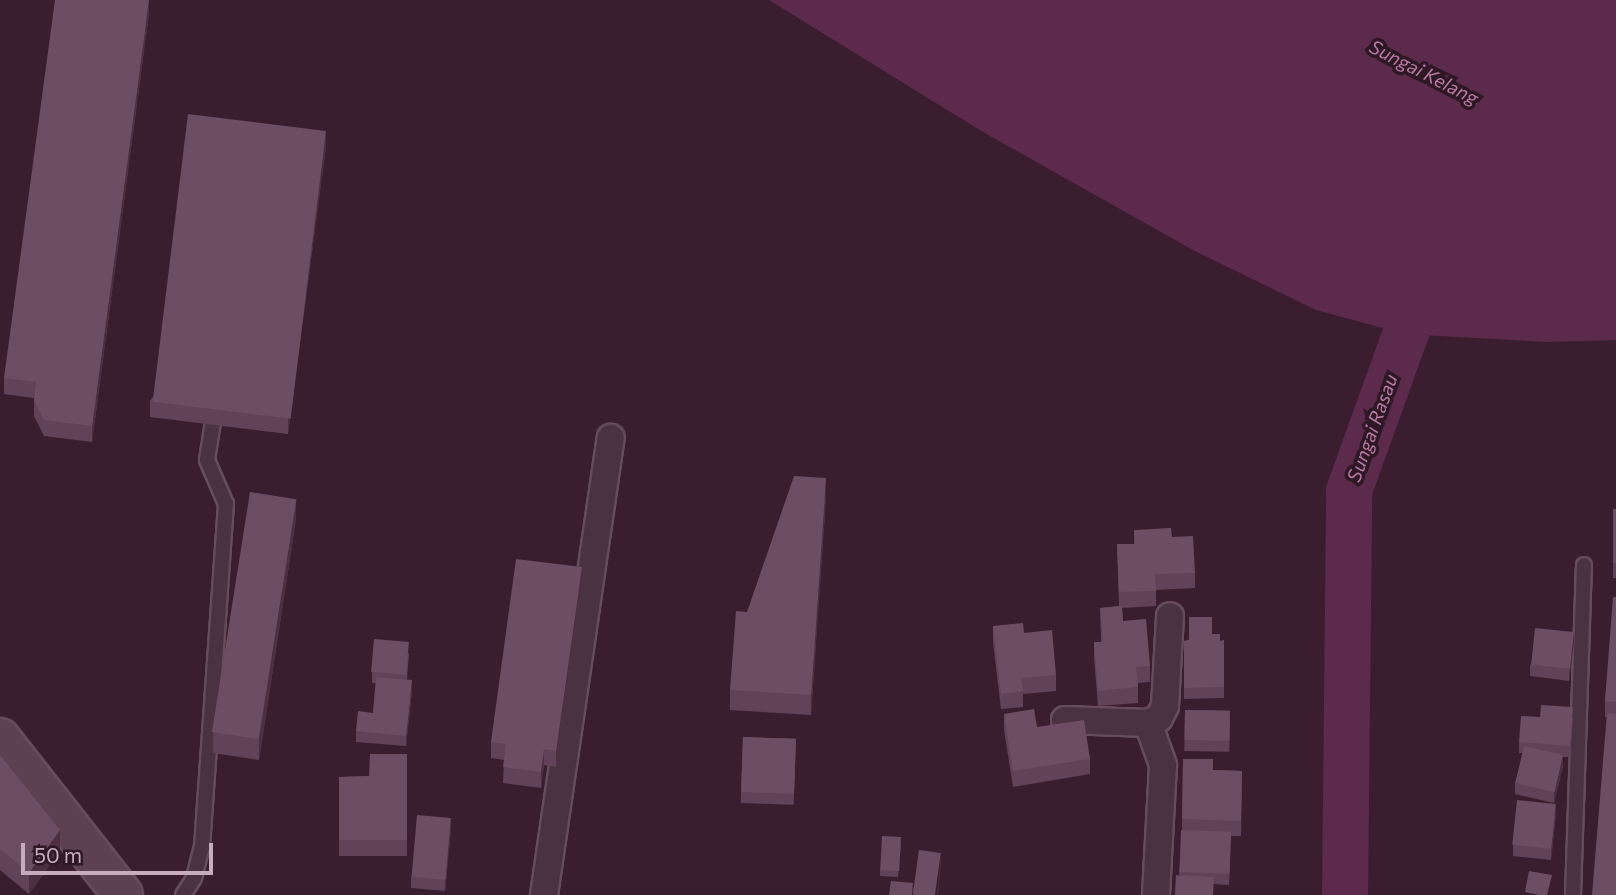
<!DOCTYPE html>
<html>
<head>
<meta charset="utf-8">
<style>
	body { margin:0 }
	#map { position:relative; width:1616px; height:895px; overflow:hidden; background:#3a1e30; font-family:Commissioner,sans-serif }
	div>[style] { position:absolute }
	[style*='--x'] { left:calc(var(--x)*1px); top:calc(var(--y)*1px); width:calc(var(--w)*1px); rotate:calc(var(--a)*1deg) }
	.water>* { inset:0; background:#5c2b4b }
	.river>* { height:46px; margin:-23px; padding:0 23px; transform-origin:23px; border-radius:23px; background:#5c2b4b }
	.roads { filter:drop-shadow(2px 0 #654d5c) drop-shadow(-2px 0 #654d5c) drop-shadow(0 2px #654d5c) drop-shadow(0 -2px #654d5c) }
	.lane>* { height:14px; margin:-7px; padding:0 7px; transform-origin:7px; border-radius:7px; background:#4a3242 }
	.street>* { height:26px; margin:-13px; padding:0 13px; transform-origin:13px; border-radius:13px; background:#4a3242 }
	.secondary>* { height:38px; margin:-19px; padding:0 19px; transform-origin:19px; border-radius:19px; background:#5d4052 }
	.wall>* { inset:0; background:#624258; transform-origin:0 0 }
	.shaded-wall>* { inset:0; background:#4d2f43 }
	.building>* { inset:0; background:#6d4d63; transform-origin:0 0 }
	span { translate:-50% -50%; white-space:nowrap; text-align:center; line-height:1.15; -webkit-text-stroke:7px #2e1826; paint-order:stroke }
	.water-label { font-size:19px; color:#b779a2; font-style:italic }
	.scale { position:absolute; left:21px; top:843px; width:192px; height:32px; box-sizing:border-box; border:4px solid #c7acbd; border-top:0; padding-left:9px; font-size:21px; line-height:24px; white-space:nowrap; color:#c7acbd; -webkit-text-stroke:5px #2e1826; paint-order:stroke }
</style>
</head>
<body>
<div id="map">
	<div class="water">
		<i style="clip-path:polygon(769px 0,1616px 0,1616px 340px,1546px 342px,1405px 334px,1316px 310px,1193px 250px,983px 132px)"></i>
	</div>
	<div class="river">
		<i style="--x:1345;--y:895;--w:404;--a:-89.4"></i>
		<i style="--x:1349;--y:491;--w:231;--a:-70.2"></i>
	</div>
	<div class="roads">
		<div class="lane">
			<i style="--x:183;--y:895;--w:20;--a:-57"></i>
			<i style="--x:194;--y:878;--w:32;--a:-76"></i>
			<i style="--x:202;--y:847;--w:344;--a:-86"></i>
			<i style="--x:226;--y:504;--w:48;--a:-113.4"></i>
			<i style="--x:207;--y:460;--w:52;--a:-81.1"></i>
			<i style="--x:1573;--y:895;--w:330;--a:-88.1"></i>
		</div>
		<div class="street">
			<i style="--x:1065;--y:720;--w:83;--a:2.1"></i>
			<i style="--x:1148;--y:723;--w:45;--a:70.3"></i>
			<i style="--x:1163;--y:765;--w:130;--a:93.1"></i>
			<i style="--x:1148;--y:723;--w:12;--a:-24"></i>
			<i style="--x:1159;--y:718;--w:13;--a:-63"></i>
			<i style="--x:1165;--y:706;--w:90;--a:-86.8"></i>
			<i style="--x:544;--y:895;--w:462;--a:-81.7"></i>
		</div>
		<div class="secondary">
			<i style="--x:0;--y:738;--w:199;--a:51.9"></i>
		</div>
	</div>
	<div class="wall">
		<i style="clip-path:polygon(149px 13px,92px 442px,44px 436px,34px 416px,34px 398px,4px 394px,4px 378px)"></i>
		<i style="clip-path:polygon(326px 146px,288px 434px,150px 417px,150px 401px)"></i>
		<i style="clip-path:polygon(826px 498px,811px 715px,730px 710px,730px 690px,747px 612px)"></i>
		<i style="left:1613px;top:509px;width:3px;height:69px"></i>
		<i style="clip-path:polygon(296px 519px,259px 760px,213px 753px,213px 732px)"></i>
		<i style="clip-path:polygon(1134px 530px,1172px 537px,1195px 573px,1195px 588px,1156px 590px,1156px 606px,1122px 608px,1123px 621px,1150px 666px,1150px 682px,1138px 683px,1138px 703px,1098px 706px,1094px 658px,1094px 642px,1101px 642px,1100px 608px,1119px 606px,1117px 544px,1134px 544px)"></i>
		<i style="clip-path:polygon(582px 583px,556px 767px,544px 765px,541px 788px,503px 783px,504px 760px,491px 758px,491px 742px)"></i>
		<i style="clip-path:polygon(1616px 597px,1616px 895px,1607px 717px,1605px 717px,1605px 701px)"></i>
		<i style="clip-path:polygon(993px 626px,1024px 633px,1056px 675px,1056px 691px,1023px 694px,1023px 707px,1001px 709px,993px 642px)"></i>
		<i style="clip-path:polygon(1212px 634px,1220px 641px,1224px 640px,1224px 698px,1184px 699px,1184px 641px,1189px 640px)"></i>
		<i style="clip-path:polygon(1574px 643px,1569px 681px,1530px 676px,1530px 665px)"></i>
		<i style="clip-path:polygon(409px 653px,407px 680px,412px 691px,406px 746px,356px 742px,356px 731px,373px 713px,376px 683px,372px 683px,372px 672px)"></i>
		<i style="left:1185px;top:710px;width:45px;height:41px;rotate:1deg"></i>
		<i style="clip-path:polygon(1004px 714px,1037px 727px,1090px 759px,1090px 774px,1013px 787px,1004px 730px)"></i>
		<i style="clip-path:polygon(1573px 718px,1570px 757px,1563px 757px,1563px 766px,1554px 803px,1515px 794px,1515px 783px,1523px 753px,1519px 753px,1519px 742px)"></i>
		<i style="left:743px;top:737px;width:53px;height:66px;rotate:2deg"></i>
		<i style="clip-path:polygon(407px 754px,407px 856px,339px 856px,339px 777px,369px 776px)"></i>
		<i style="clip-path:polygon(0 755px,60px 851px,29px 894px,0 870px)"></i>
		<i style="clip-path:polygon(1183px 759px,1213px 770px,1242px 771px,1241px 836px,1231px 836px,1229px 885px,1214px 884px,1179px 875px,1182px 831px)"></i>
		<i style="clip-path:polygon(1556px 814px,1551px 860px,1513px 856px,1513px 845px)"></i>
		<i style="clip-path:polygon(451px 829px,445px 891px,411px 888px,411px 877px)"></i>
		<i style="clip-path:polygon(901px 843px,898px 877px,880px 876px,880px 870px)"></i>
	</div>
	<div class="shaded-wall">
		<i style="clip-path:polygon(149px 0,149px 13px,92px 442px,92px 426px)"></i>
		<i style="clip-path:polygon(326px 131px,326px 146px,288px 434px,288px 418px)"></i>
		<i style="clip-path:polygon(826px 478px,826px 498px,811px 715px,811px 695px)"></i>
		<i style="clip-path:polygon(296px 499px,296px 519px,259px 760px,259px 739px)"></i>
		<i style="clip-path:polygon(582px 567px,582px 583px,556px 767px,556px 751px)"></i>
		<i style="clip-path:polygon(1574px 632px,1574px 643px,1569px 681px,1569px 670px)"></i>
		<i style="clip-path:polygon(412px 680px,412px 691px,406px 746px,406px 736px)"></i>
		<i style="clip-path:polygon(544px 749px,544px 765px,541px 788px,541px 772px)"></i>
		<i style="clip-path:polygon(1563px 755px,1563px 766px,1554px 803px,1554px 792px)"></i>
		<i style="clip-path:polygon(1556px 804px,1556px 814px,1551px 860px,1551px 849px)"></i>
		<i style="clip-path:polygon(451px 818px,451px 829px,445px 891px,445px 880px)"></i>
		<i style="clip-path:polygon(60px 830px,60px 851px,29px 894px,29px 873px)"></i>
		<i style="clip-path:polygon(941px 853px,941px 863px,938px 895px,937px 895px)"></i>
	</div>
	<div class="building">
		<i style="clip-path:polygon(55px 0,149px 0,92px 426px,44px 420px,34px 400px,36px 382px,4px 378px)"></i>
		<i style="left:188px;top:114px;width:139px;height:290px;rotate:7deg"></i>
		<i style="clip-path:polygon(794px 476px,826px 478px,811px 695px,730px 690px,736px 611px,747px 612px)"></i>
		<i style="left:250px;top:492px;width:47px;height:243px;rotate:9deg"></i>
		<i style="left:1613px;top:509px;width:3px;height:54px"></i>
		<i style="clip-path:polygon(1171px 528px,1172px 537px,1193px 536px,1195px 573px,1155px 574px,1156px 591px,1119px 592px,1117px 544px,1135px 544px,1134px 530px)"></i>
		<i style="clip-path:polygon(516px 559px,582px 567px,556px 751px,544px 749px,541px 772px,503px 767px,506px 744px,491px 742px)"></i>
		<i style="clip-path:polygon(1613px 597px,1616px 597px,1616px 702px,1605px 701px)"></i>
		<i style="clip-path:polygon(1122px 606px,1123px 621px,1146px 619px,1150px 666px,1136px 667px,1138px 687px,1098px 691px,1094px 642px,1103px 642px,1100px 608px)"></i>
		<i style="clip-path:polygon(1189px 617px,1212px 617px,1212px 634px,1220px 634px,1220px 641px,1224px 640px,1224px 687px,1184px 688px,1184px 641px,1189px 640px)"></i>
		<i style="clip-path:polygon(1023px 623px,1024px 633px,1052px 630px,1056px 675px,1021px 678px,1023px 691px,1001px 694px,993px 626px)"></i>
		<i style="left:1535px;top:628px;width:39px;height:37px;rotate:6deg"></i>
		<i style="left:374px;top:639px;width:35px;height:33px;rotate:5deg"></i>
		<i style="clip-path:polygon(376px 677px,412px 680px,406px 736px,356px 731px,358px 711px,373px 713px)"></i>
		<i style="clip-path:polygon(1541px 705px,1573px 707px,1570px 746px,1519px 742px,1521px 716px,1540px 717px)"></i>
		<i style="clip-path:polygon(1034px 709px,1037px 727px,1084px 720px,1090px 759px,1013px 771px,1004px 714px)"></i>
		<i style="left:1185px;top:710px;width:45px;height:30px;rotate:1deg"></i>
		<i style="clip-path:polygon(1607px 713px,1616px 714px,1616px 895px,1592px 895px)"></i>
		<i style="left:743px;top:737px;width:53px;height:55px;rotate:2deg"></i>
		<i style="left:1524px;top:746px;width:40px;height:38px;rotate:13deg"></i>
		<i style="clip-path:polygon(370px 754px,407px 754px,407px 840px,339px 840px,339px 777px,369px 776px)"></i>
		<i style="clip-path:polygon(0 755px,60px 830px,29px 873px,0 849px)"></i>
		<i style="clip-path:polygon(1183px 759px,1213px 759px,1213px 770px,1242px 771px,1241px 821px,1182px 819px)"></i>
		<i style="left:1517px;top:800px;width:39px;height:45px;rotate:6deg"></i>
		<i style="left:417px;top:815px;width:34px;height:62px;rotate:5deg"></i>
		<i style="left:1181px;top:830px;width:50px;height:42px;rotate:2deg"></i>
		<i style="left:882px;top:836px;width:19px;height:34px;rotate:3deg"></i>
		<i style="left:919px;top:850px;width:22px;height:45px;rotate:8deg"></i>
		<i style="clip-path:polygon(1529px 871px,1552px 875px,1547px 895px,1539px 895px,1525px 892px)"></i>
		<i style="left:1176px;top:875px;width:38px;height:20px;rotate:3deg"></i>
		<i style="clip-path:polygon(891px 881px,913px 883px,912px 895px,889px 895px)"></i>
	</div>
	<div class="water-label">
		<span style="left:1424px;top:72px;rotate:27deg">Sungai Kelang</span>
		<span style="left:1372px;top:428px;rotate:-70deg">Sungai Rasau</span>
	</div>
	<div class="scale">50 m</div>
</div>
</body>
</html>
